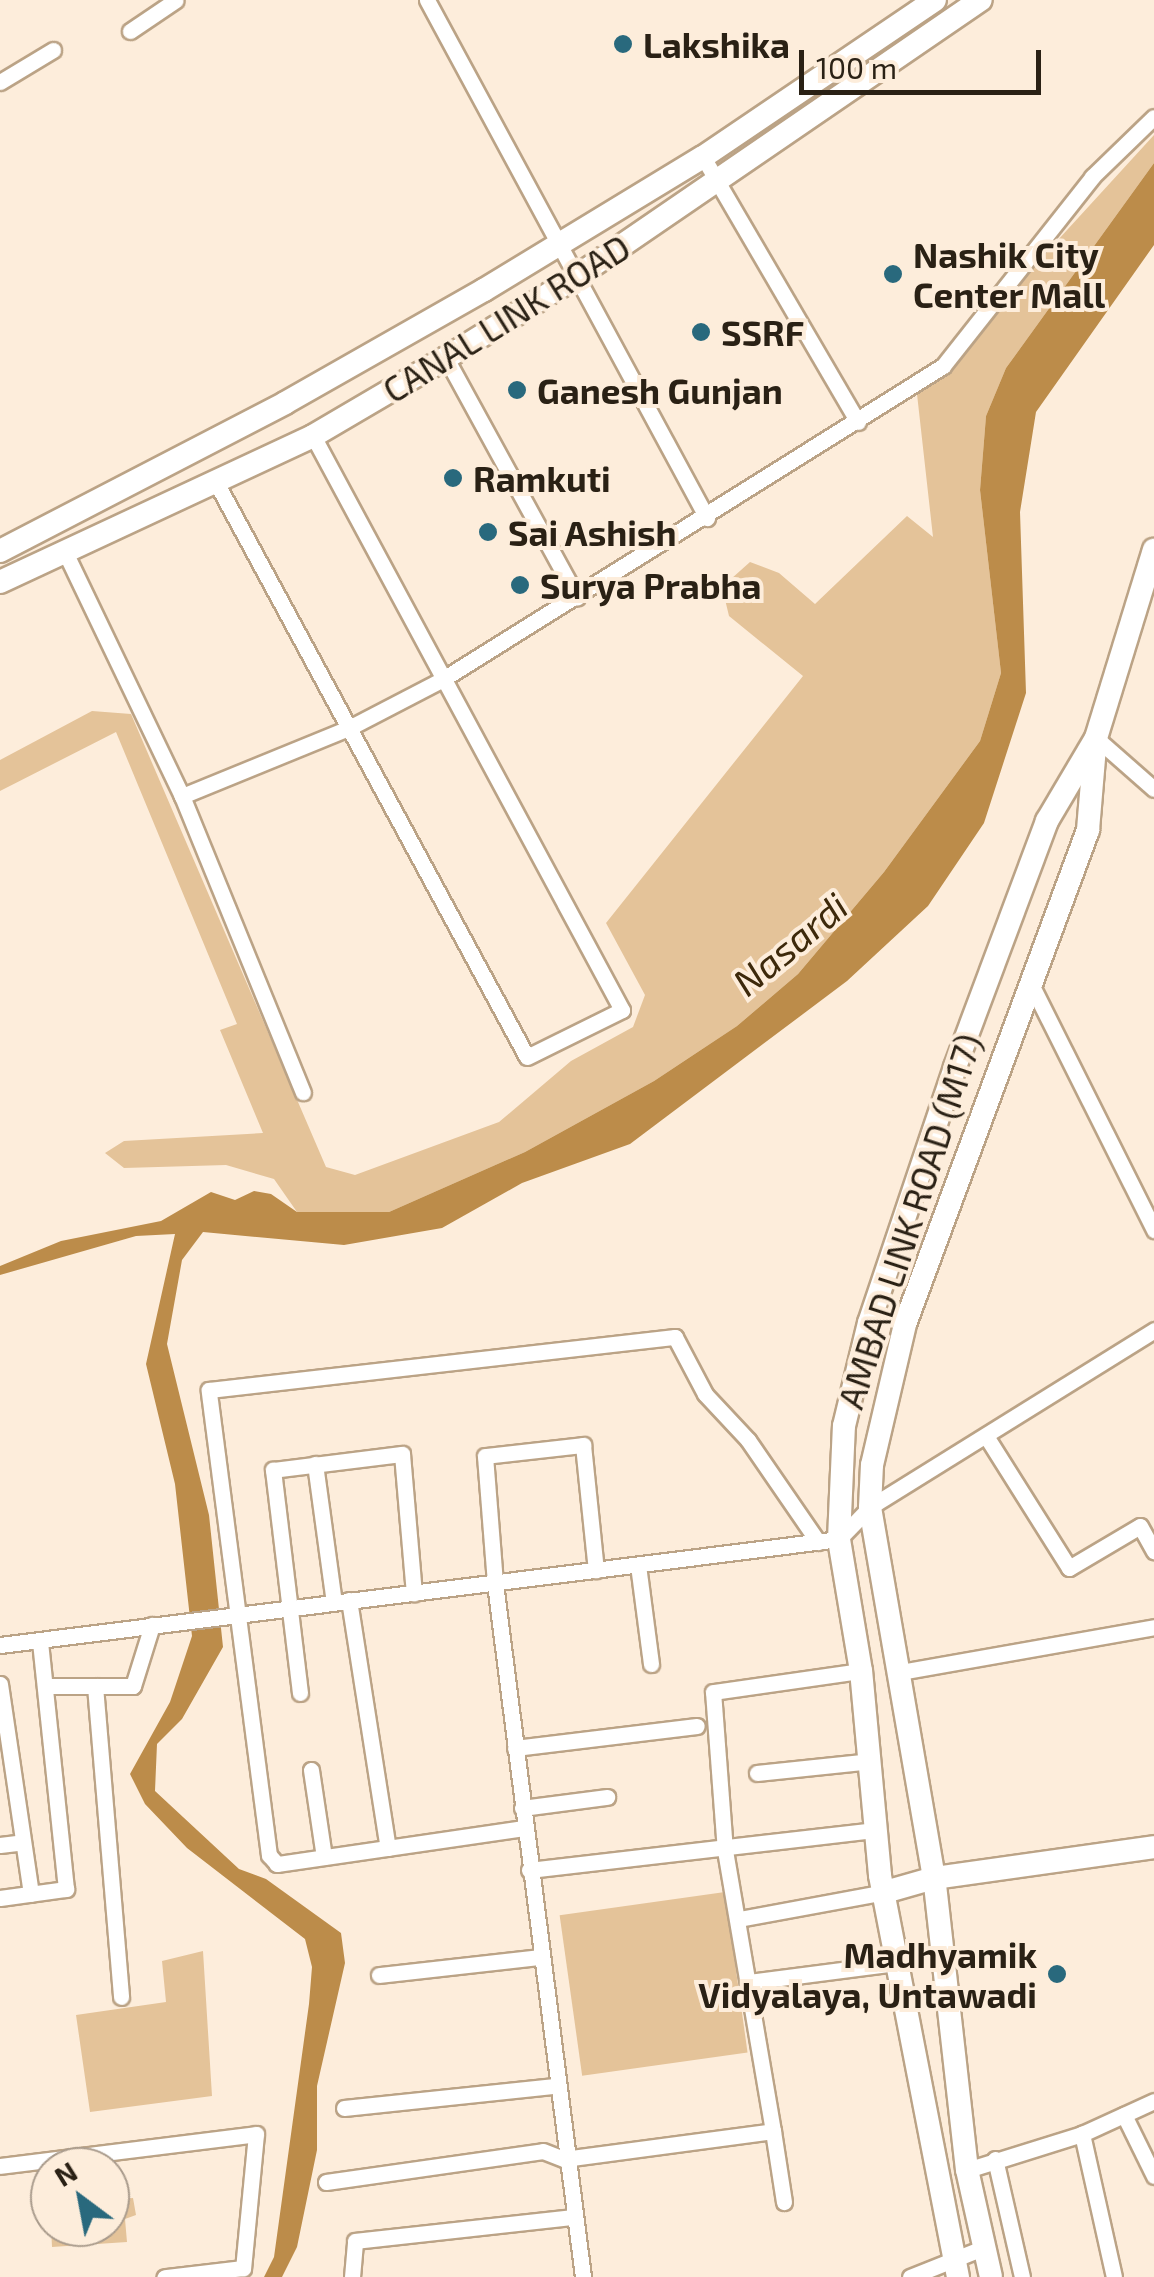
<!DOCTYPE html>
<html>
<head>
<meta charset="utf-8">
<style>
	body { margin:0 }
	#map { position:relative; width:1154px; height:2277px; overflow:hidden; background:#fdeddb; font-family:"Exo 2",sans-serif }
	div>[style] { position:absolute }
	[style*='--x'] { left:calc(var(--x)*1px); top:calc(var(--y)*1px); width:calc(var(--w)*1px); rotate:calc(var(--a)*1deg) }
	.green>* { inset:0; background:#e4c399; transform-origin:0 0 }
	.water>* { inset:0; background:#bc8c4a }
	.roads { filter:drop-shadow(2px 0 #bba386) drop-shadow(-2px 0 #bba386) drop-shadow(0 2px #bba386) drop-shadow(0 -2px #bba386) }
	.street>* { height:15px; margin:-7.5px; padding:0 7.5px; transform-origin:7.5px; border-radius:7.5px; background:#fff }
	.secondary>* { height:22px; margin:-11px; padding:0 11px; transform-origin:11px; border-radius:11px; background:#fff }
	.dots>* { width:28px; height:28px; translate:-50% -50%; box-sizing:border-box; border:5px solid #fdeddb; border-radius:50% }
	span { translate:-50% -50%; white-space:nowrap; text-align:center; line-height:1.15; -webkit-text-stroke:8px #fdeddb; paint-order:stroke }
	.poi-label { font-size:35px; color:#2a2115; font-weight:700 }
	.left { translate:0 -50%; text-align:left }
	.right { translate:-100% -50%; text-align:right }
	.street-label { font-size:35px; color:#2a2115 }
	.water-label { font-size:38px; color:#3d290b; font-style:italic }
	.north { position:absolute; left:30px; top:2147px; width:100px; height:100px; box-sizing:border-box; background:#fdeddb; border:2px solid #a99b8c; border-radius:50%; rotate:328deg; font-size:28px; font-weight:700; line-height:40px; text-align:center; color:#2a2115 }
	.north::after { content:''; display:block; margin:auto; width:35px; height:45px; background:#29697d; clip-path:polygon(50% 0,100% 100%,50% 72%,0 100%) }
	.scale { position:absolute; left:799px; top:50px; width:242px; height:45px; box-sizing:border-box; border:5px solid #2a2115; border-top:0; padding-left:12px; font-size:30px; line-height:35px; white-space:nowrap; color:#2a2115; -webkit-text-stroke:8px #fdeddb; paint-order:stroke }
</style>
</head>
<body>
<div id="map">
	<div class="green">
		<i style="clip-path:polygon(1154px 135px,1154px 163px,1006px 368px,986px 416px,980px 490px,1001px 673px,980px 741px,884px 872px,798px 974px,737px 1026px,654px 1081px,525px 1152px,389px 1212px,297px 1212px,274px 1179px,226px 1165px,124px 1168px,105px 1153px,124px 1141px,263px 1133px,220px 1030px,237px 1024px,116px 732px,0 791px,0 760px,92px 711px,131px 714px,326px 1167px,355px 1175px,499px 1122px,571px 1061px,633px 1027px,645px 995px,606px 923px,803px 676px,729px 616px,722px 587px,750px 562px,779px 573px,815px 604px,907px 516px,933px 537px,917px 394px)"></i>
		<i style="left:725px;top:1892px;width:162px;height:167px;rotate:82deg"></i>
		<i style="clip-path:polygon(203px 1951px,212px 2096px,90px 2112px,76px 2015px,166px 2002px,162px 1961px)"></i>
		<i style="clip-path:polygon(117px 2186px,121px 2199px,133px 2198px,136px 2215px,125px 2219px,127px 2242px,52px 2247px,51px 2227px,110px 2227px,110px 2187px)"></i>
	</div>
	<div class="water">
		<i style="clip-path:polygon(1154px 163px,1154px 245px,1036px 412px,1020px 512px,1026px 693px,984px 823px,928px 906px,847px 981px,630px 1144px,522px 1183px,442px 1228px,344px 1245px,203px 1232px,182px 1260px,167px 1344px,209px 1515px,223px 1647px,182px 1719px,157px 1744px,155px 1791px,239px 1869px,266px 1879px,341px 1933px,345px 1963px,317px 2086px,317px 2150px,297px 2247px,282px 2277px,264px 2277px,274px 2257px,309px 2004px,312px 1967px,305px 1939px,187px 1848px,145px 1804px,130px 1774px,170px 1702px,192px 1636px,175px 1484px,146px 1364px,175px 1234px,136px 1236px,0 1275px,0 1266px,61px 1241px,161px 1221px,211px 1192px,235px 1200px,254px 1191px,271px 1194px,297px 1212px,389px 1212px,525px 1152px,654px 1081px,737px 1026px,798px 974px,884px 872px,980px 741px,1001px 673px,980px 490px,986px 416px,1006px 368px)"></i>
	</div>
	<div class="roads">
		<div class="street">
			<i style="--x:427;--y:0;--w:589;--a:61.61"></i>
			<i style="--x:130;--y:31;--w:55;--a:-34"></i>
			<i style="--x:0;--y:82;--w:62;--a:-31.1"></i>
			<i style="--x:703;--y:157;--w:307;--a:59.7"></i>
			<i style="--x:446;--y:358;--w:273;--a:61.3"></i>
			<i style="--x:217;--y:484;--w:651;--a:61.59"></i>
			<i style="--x:527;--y:1057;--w:106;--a:-26.3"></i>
			<i style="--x:622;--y:1010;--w:652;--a:-118.29"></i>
			<i style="--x:66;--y:554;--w:268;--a:64.4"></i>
			<i style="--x:182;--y:796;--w:320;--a:67.8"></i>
			<i style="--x:1096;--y:738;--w:77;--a:41.3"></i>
			<i style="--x:182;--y:796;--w:180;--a:-22.2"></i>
			<i style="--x:349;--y:728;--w:106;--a:-27.5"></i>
			<i style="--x:443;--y:679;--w:590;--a:-32.05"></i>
			<i style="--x:943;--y:366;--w:241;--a:-51.7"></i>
			<i style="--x:1092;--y:177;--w:86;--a:-44.1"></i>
			<i style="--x:1029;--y:980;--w:280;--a:63.4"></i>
			<i style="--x:986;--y:1436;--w:156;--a:57.8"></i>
			<i style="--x:1069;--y:1568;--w:82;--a:-30.6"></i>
			<i style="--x:1140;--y:1526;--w:29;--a:61"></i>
			<i style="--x:315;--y:1464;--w:139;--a:82.2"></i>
			<i style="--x:638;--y:1565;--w:100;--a:82.5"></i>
			<i style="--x:349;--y:1600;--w:251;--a:81.1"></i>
			<i style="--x:0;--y:1645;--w:846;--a:-7.2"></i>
			<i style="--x:839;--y:1539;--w:45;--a:-45.9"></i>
			<i style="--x:870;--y:1507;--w:335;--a:-31.9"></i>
			<i style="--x:900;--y:1672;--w:258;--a:-10"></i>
			<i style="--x:0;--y:1684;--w:212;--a:81.6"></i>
			<i style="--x:45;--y:1686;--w:88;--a:0"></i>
			<i style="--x:133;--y:1686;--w:64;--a:-72.7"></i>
			<i style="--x:95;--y:1686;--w:312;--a:85.2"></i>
			<i style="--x:300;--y:1693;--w:225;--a:-96.9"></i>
			<i style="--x:273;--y:1470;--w:130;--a:-7.1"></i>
			<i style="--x:402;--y:1454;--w:140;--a:85.1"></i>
			<i style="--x:515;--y:1748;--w:183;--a:-6.9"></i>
			<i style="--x:311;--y:1770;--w:88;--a:81.5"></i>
			<i style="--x:757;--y:1773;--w:115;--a:-6"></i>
			<i style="--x:522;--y:1808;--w:86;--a:-7.4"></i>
			<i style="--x:524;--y:1828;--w:250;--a:171.7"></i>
			<i style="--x:277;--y:1864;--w:12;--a:-132"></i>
			<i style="--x:269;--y:1855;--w:469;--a:-97.4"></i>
			<i style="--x:209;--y:1390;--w:469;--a:-6.5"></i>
			<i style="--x:675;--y:1337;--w:64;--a:62.2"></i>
			<i style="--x:705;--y:1394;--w:63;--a:46.9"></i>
			<i style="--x:748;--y:1440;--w:124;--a:55.5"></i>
			<i style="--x:0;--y:1845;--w:23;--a:-7"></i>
			<i style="--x:529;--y:1870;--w:347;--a:-6.6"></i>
			<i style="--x:0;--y:1898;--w:67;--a:-7.8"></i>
			<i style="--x:66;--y:1889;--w:250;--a:-96"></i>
			<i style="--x:739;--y:1919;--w:148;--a:-10.5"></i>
			<i style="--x:379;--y:1975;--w:162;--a:-6.4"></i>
			<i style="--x:749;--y:1982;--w:148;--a:-7.4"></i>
			<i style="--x:344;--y:2108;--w:212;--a:-6"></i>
			<i style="--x:1124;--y:2115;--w:68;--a:63.8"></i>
			<i style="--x:773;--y:2131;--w:72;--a:81.2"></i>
			<i style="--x:995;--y:2159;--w:121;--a:77.1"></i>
			<i style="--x:0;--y:2166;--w:258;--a:-7.1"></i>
			<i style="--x:256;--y:2134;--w:135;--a:95.5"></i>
			<i style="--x:243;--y:2268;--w:79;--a:173.4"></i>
			<i style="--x:967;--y:2170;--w:121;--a:-17.4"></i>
			<i style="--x:326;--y:2182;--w:219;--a:-8.1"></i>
			<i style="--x:543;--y:2151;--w:22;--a:21"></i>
			<i style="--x:564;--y:2159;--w:211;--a:-7.6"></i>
			<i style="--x:773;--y:2131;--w:284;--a:-99.7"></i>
			<i style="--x:725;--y:1851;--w:159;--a:-94.3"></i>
			<i style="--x:713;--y:1692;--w:149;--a:-8.1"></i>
			<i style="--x:352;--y:2277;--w:36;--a:-85"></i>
			<i style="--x:355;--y:2241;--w:217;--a:-6.3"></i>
			<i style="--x:583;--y:2277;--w:700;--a:-97.23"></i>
			<i style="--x:495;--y:1583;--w:127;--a:-94.5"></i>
			<i style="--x:485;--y:1456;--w:99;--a:-6.4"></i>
			<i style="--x:583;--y:1445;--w:126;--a:84.1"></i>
			<i style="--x:910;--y:2277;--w:81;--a:-21.8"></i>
			<i style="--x:1114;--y:2277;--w:147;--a:-102.6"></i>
			<i style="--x:1082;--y:2134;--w:79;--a:-24.6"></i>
		</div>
		<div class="secondary">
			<i style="--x:0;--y:551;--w:321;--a:-27.4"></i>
			<i style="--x:285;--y:403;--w:229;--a:-29.6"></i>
			<i style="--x:484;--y:290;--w:256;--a:-31.3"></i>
			<i style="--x:703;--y:157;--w:280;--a:-34.1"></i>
			<i style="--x:0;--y:582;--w:345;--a:-25"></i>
			<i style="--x:313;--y:436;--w:154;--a:-30.4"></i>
			<i style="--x:446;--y:358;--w:150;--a:-31.9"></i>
			<i style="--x:573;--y:279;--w:494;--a:-34.4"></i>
			<i style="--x:885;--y:1892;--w:51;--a:-15.9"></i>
			<i style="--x:934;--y:1878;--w:222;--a:-8"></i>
			<i style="--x:958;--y:2277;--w:409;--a:-101"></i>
			<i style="--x:880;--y:1875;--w:205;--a:-95.3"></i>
			<i style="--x:861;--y:1671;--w:134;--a:-99.5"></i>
			<i style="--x:839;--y:1539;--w:113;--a:-87.5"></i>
			<i style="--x:844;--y:1426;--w:106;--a:-76.4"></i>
			<i style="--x:869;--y:1323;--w:270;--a:-71.4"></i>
			<i style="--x:955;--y:1067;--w:263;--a:-69.5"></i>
			<i style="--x:1047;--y:821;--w:96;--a:-59.4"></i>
			<i style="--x:1096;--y:738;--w:197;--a:-72.9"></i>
			<i style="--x:991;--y:2277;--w:110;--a:-102.6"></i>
			<i style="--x:967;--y:2170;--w:294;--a:-96.4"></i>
			<i style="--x:934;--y:1878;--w:376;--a:-99.8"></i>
			<i style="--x:870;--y:1507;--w:42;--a:-87.3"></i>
			<i style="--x:872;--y:1465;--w:145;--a:-76.8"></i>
			<i style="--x:905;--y:1324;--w:527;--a:-69.67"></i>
			<i style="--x:1088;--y:830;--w:84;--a:-85.2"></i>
		</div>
	</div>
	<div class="dots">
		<i style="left:623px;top:44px;background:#29697d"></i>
		<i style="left:893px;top:274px;background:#29697d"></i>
		<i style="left:701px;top:332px;background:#29697d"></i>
		<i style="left:517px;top:390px;background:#29697d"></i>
		<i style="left:453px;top:478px;background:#29697d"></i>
		<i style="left:488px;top:532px;background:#29697d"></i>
		<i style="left:520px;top:585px;background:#29697d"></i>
		<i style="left:1057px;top:1974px;background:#29697d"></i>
	</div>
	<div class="poi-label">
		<span class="left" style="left:643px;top:44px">Lakshika</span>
		<span class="left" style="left:913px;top:274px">Nashik City<br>Center Mall</span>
		<span class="left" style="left:721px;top:332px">SSRF</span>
		<span class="left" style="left:537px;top:390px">Ganesh Gunjan</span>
		<span class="left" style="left:473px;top:478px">Ramkuti</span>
		<span class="left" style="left:508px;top:532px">Sai Ashish</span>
		<span class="left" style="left:540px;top:585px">Surya Prabha</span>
		<span class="right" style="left:1037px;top:1974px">Madhyamik<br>Vidyalaya, Untawadi</span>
	</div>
	<div class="street-label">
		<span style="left:506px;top:318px;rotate:-32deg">CANAL LINK ROAD</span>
		<span style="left:909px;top:1221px;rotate:-72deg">AMBAD LINK ROAD (M17)</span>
	</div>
	<div class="water-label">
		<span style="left:790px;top:944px;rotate:-40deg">Nasardi</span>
	</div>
	<div class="north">N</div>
	<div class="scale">100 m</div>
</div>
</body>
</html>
